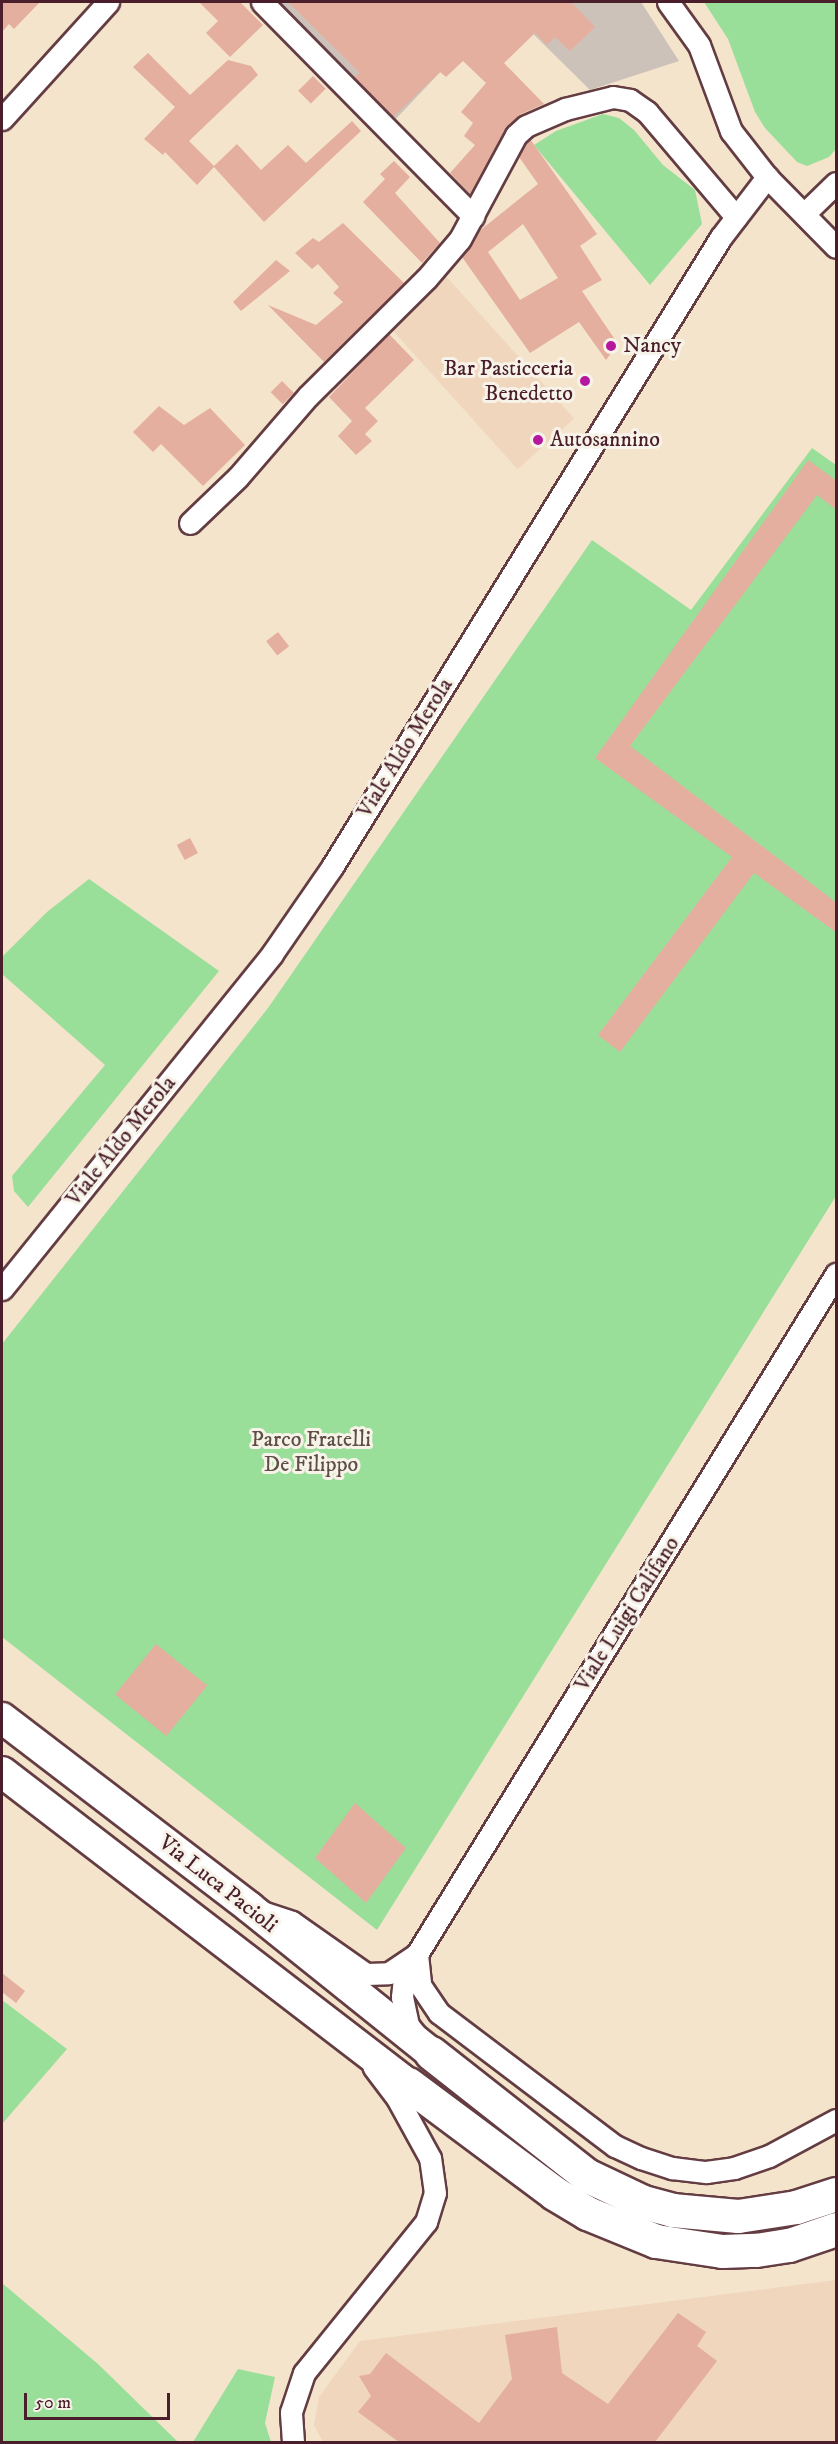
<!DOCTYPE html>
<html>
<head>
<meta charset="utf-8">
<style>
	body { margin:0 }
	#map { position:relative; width:838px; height:2444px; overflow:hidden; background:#f4e4cc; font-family:"IM FELL DW Pica",serif }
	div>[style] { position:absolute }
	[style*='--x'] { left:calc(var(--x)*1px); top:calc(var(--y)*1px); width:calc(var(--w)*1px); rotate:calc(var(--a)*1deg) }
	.built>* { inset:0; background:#efd6bc; transform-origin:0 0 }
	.industrial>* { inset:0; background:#cdc2b9 }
	.green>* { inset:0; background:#99df99 }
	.building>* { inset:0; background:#e4af9e; transform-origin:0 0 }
	.roads { filter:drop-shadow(2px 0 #643d43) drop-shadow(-2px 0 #643d43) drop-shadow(0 2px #643d43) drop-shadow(0 -2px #643d43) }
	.street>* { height:21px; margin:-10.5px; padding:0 10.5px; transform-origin:10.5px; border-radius:10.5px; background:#fff }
	.secondary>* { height:30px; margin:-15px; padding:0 15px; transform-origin:15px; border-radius:15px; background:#fff }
	.highway>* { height:33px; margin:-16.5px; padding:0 16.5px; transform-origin:16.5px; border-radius:16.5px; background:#fff }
	.dots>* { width:16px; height:16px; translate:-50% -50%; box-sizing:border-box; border:3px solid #f7f3e8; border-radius:50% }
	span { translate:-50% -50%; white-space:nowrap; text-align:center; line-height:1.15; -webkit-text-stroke:6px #f7f3e8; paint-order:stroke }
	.poi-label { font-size:22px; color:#4a1f2b }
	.left { translate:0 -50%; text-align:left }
	.right { translate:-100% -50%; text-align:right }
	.street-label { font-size:22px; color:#4a1f2b }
	.park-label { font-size:22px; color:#5e4f46 }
	.frame { position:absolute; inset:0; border:3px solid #4a1f2b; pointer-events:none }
	.scale { position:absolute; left:24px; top:2393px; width:146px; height:27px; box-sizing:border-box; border:3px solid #4a1f2b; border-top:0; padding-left:8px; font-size:18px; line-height:21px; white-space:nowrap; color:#4a1f2b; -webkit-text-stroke:4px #f7f3e8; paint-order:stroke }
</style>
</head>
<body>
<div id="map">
	<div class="built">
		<i style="left:445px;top:275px;width:193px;height:76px;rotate:48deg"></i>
		<i style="clip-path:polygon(836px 2280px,836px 2442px,323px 2442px,314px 2425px,319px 2397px,360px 2341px)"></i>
	</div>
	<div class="industrial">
		<i style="clip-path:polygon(270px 2px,641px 2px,679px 61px,590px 90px,504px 5px,390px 125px)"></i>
	</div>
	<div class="green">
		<i style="clip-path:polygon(704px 2px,836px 2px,836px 149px,829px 157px,807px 166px,797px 162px,765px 128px,755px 112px,728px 39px)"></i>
		<i style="clip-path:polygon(603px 114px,619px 118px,634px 130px,663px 165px,695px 190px,702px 224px,650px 285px,534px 145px,556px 131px)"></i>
		<i style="clip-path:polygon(812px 448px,836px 465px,836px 1196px,377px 1930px,2px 1637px,2px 1344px,268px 1008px,592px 540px,691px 610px)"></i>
		<i style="clip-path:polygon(89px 879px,219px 971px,28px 1207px,14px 1191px,12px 1176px,105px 1065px,2px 974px,2px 957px,47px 912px)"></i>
		<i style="clip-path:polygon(2px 2000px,67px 2049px,2px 2124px)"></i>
		<i style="clip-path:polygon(2px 2283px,98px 2364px,178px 2442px,2px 2442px)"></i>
		<i style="clip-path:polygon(238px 2369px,275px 2377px,265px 2423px,271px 2442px,193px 2442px)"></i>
	</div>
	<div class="building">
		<i style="clip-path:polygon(2px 2px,40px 2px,14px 29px,9px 24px,2px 32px)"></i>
		<i style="clip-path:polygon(199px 2px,240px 2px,263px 25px,230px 57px,206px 33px,218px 21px)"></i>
		<i style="clip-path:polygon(288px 2px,571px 2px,595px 27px,570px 51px,555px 37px,547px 45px,535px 33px,504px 63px,544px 104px,521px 114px,507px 126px,470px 194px,450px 173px,475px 145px,464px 136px,473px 123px,461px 112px,486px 83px,463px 61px,446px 77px,440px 72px,393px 117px,354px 77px,360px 73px)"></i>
		<i style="clip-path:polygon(148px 53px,190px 95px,228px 60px,251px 66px,258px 75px,189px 141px,214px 166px,237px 144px,261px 170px,288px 145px,306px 163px,352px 121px,361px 131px,264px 222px,214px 167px,197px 185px,165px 152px,163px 155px,144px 139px,175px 107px,133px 67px)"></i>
		<i style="left:313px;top:76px;width:18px;height:21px;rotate:45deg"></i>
		<i style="clip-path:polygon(evenodd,530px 139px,597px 234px,580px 246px,602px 280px,582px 291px,618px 344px,606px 360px,579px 322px,530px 353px,462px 257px,478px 232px,538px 184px,519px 157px,530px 139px,523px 224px,558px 278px,520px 300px,488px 252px,523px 224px)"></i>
		<i style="clip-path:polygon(394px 161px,410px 177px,395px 193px,440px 243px,422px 263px,363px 202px,385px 179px,380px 174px)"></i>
		<i style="clip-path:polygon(343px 223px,404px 283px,324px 362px,268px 305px,316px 325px,343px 302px,333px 293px,339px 287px,318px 264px,312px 269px,295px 253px,313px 238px,319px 242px)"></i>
		<i style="clip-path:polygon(276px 260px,290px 271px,241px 311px,233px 302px)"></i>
		<i style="clip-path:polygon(389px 334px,414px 360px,365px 408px,378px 421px,365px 434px,372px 441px,356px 455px,338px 436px,352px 421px,329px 397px)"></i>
		<i style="left:282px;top:381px;width:17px;height:16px;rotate:45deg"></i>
		<i style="clip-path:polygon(159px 406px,184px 425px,210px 408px,245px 445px,203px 486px,161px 444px,153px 452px,133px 432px)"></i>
		<i style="clip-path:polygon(808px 460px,837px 481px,837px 510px,817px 495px,630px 746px,837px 903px,837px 933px,754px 873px,620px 1052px,598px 1035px,732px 857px,595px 758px)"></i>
		<i style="left:278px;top:632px;width:18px;height:15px;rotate:52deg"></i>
		<i style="left:190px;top:838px;width:17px;height:15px;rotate:62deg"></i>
		<i style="left:156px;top:1644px;width:66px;height:65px;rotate:39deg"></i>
		<i style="clip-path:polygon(355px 1803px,406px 1848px,366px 1903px,315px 1858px)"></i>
		<i style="clip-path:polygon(2px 1973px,25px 1991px,16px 2003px,2px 1992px)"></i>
		<i style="clip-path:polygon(678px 2313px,706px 2332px,697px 2346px,717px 2361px,655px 2442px,399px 2442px,358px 2412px,371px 2396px,359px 2376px,370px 2374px,386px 2353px,479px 2423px,512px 2379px,505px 2335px,557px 2327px,562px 2373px,608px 2404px)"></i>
	</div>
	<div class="roads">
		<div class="street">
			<i style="--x:262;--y:2;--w:301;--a:45.4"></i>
			<i style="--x:668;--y:2;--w:53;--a:54.2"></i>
			<i style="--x:699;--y:45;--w:92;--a:69.6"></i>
			<i style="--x:731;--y:131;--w:58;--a:52"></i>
			<i style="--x:767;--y:177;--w:98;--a:45.4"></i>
			<i style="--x:2;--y:119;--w:158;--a:-47.8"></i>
			<i style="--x:805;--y:213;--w:43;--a:-44.1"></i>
			<i style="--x:190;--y:523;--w:66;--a:-43.8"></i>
			<i style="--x:238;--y:477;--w:107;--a:-49.2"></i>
			<i style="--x:308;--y:396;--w:166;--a:-44.8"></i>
			<i style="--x:426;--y:279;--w:52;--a:-49.6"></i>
			<i style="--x:460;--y:239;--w:118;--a:-61.7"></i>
			<i style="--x:516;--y:135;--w:13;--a:-42"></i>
			<i style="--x:526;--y:126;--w:43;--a:-23.6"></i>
			<i style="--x:565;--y:109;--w:49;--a:-14"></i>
			<i style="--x:613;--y:97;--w:17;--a:10"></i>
			<i style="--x:630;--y:100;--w:21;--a:35"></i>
			<i style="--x:647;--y:112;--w:138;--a:49.7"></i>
			<i style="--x:2;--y:1289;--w:430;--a:-51.1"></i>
			<i style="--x:272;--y:954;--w:106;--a:-55.4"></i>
			<i style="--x:332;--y:867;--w:740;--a:-58.31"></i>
			<i style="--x:721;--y:237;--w:76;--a:-52.5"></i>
			<i style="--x:265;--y:1913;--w:28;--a:18"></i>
			<i style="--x:292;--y:1922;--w:90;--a:35.1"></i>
			<i style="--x:366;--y:1974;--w:23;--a:-2"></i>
			<i style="--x:389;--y:1973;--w:30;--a:-34"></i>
			<i style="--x:417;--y:1954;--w:31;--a:84"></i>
			<i style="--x:420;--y:1985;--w:34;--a:56"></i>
			<i style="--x:439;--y:2013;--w:221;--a:37.1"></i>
			<i style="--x:615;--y:2146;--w:29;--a:25"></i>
			<i style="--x:641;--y:2158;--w:33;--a:18"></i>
			<i style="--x:672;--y:2168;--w:34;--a:7"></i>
			<i style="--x:706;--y:2172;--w:28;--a:-8"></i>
			<i style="--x:734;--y:2168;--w:37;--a:-19"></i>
			<i style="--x:769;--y:2156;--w:76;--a:-28.2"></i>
			<i style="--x:416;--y:2035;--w:13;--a:-129"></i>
			<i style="--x:408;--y:2025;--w:29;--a:-102"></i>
			<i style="--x:402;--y:1997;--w:18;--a:-84"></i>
			<i style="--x:404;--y:1979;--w:28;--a:-63"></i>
			<i style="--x:417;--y:1954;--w:799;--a:-58.36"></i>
			<i style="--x:293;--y:2442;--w:30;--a:-94"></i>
			<i style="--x:291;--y:2412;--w:41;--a:-71.6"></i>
			<i style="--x:304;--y:2373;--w:194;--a:-51.1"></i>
			<i style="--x:426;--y:2222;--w:30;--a:-73"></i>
			<i style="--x:435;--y:2193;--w:35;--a:-98"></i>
			<i style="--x:430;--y:2158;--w:68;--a:-118.8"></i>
			<i style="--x:397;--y:2098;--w:39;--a:-127"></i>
		</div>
		<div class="secondary">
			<i style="--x:2;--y:1718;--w:311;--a:37.4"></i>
			<i style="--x:249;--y:1907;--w:233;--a:38.7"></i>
			<i style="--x:2;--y:1772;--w:512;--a:37.54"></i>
		</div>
		<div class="highway">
			<i style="--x:431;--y:2053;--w:197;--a:38.2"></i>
			<i style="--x:586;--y:2175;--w:63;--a:25.3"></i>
			<i style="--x:643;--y:2202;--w:30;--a:15"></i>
			<i style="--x:672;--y:2210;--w:66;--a:5.2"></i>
			<i style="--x:738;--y:2216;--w:59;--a:-8.8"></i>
			<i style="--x:796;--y:2207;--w:42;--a:-18"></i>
			<i style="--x:408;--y:2084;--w:182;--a:36.7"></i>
			<i style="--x:554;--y:2193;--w:39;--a:31"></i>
			<i style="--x:587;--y:2213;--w:74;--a:22.1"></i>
			<i style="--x:656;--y:2241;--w:67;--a:8.6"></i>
			<i style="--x:722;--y:2251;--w:34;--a:-2"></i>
			<i style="--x:756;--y:2250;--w:33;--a:-9"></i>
			<i style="--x:789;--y:2245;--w:50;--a:-18.8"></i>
		</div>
	</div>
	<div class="dots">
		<i style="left:611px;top:346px;background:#b5179e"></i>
		<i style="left:585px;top:381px;background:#b5179e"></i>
		<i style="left:538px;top:440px;background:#b5179e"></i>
	</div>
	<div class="poi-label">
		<span class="left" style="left:623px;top:346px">Nancy</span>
		<span class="right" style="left:573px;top:381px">Bar Pasticceria<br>Benedetto</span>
		<span class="left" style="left:550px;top:440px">Autosannino</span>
	</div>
	<div class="street-label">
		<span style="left:405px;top:748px;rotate:-58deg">Viale Aldo Merola</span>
		<span style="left:121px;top:1141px;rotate:-51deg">Viale Aldo Merola</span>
		<span style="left:627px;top:1614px;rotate:-58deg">Viale Luigi Califano</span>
		<span style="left:218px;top:1884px;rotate:38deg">Via Luca Pacioli</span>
	</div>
	<div class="park-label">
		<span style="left:311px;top:1452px">Parco Fratelli<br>De Filippo</span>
	</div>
	<div class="frame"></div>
	<div class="scale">50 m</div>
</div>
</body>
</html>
